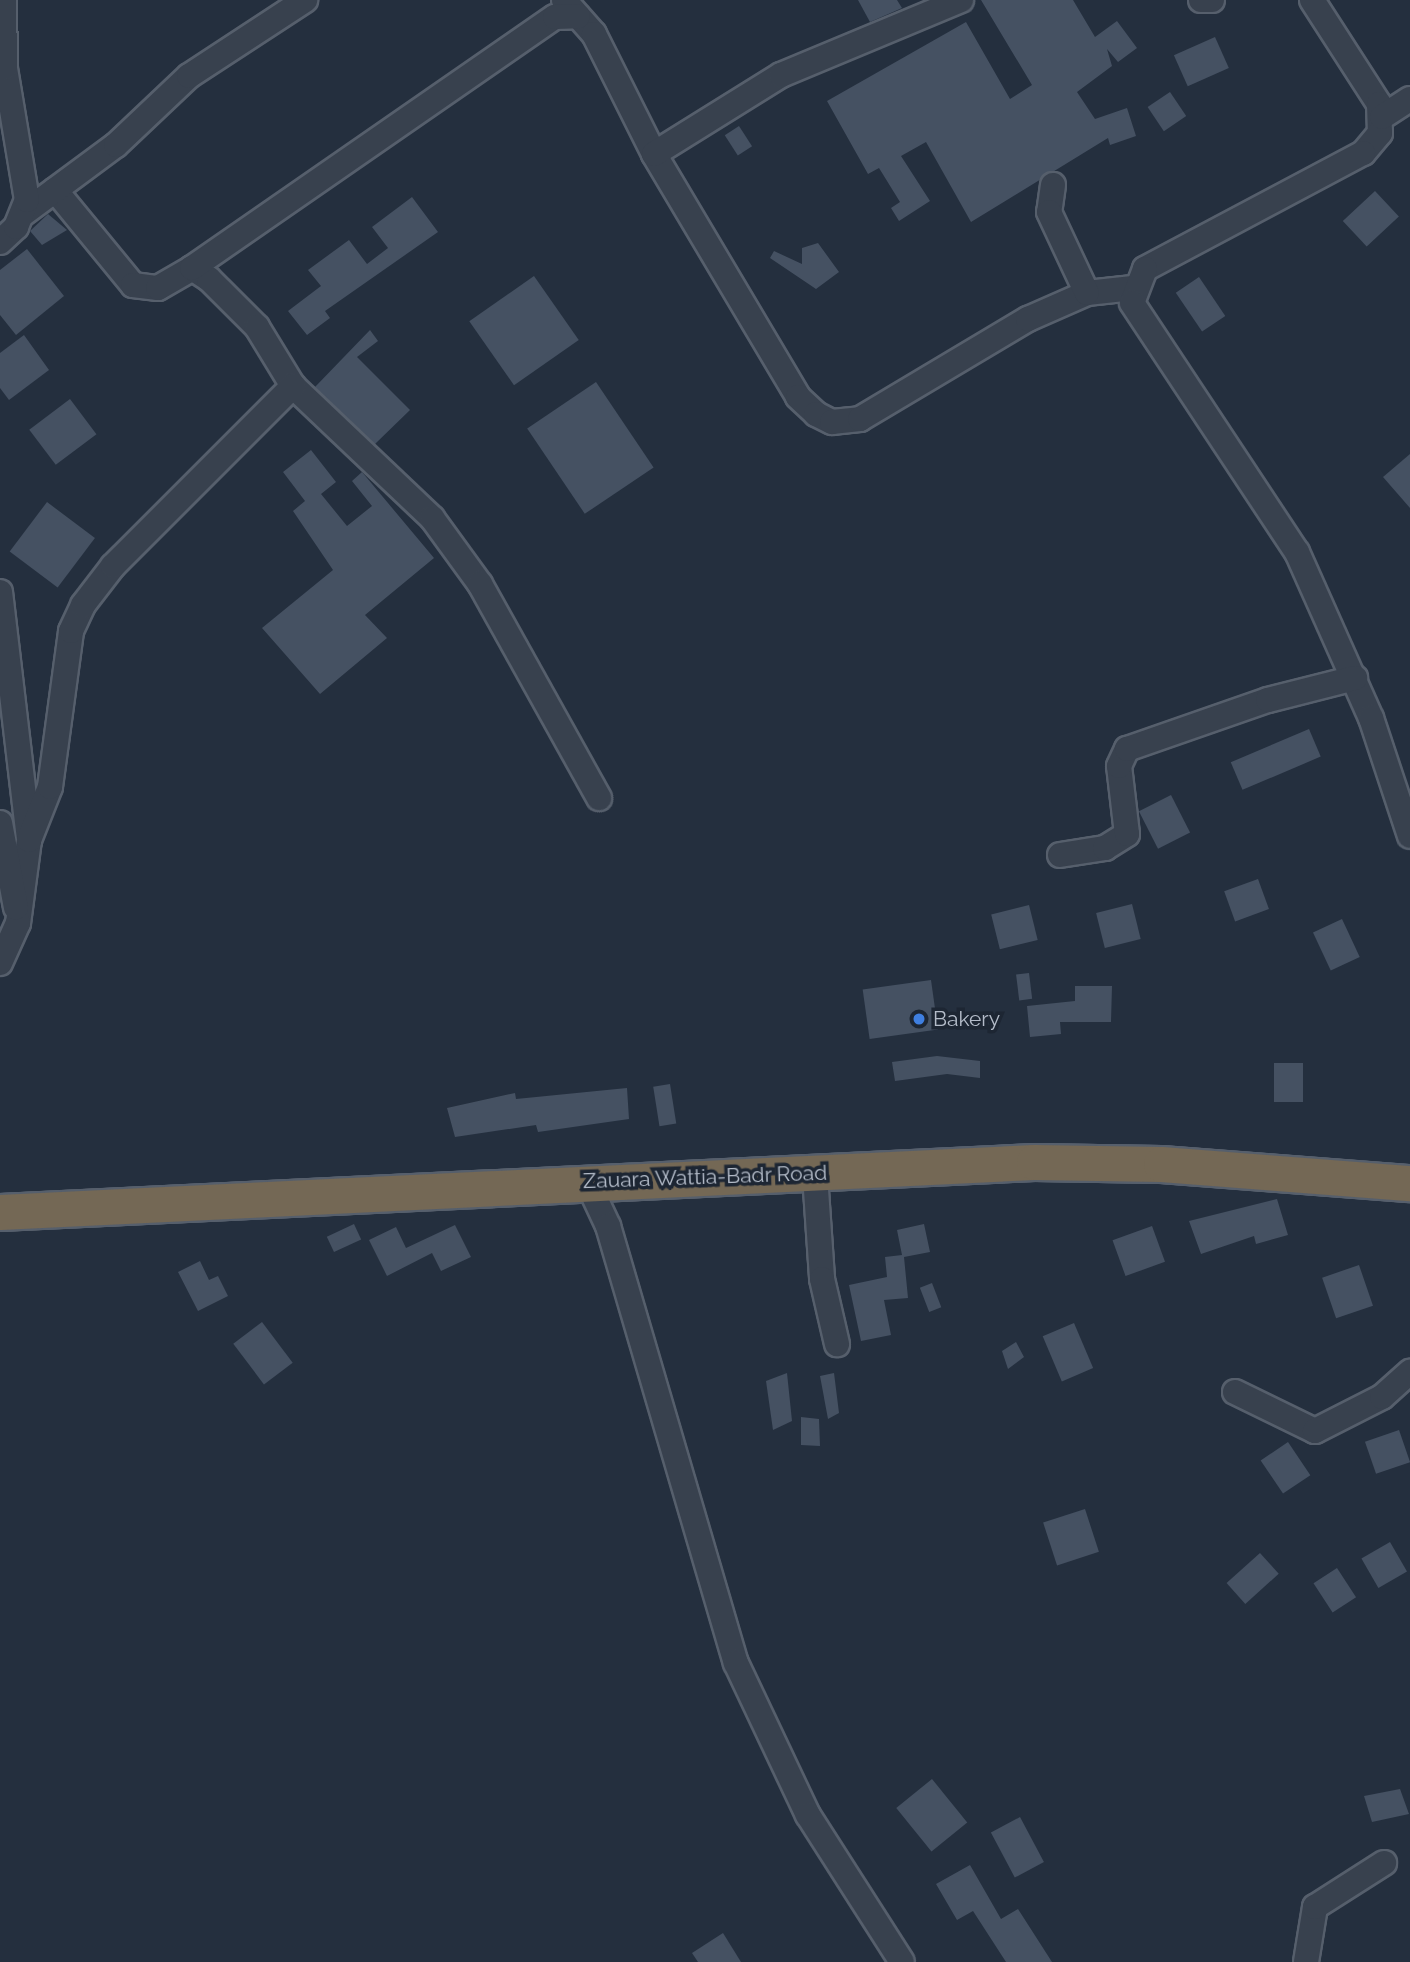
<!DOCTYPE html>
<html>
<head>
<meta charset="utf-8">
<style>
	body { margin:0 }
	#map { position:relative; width:1410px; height:1962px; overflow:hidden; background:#242f3e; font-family:Raleway,sans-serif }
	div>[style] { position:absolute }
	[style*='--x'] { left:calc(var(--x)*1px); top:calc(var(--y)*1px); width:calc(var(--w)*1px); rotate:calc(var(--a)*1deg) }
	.building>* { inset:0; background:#455162; transform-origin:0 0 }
	.roads { filter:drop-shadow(2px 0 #565f6c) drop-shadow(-2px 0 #565f6c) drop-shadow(0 2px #565f6c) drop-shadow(0 -2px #565f6c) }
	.minor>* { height:24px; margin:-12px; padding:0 12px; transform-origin:12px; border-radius:12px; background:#38414e }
	.highway>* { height:35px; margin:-17.5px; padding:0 17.5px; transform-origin:17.5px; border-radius:17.5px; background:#746855 }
	.dots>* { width:19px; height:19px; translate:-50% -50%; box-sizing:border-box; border:4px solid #1d2633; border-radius:50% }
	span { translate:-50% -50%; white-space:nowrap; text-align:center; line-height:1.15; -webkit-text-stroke:7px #1d2633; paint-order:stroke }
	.poi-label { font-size:21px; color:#b4bcc9 }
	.left { translate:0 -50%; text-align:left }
	.street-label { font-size:21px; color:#b4bcc9 }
</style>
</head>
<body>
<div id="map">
	<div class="building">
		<i style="clip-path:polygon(858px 0,897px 0,902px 8px,870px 22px)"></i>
		<i style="clip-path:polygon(981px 0,1073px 0,1095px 37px,1117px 21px,1137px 48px,1118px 62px,1107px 49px,1112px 66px,1077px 92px,1095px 119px,1127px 108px,1136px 136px,1110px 145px,1108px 138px,971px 222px,926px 142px,901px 156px,930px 201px,899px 221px,891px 208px,900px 202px,879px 168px,868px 174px,827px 101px,966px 22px,1010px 99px,1032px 85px)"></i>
		<i style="left:1215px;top:37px;width:34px;height:45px;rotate:66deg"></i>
		<i style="left:1170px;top:92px;width:29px;height:27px;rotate:56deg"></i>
		<i style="left:739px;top:126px;width:24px;height:17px;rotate:57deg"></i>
		<i style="left:1375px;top:191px;width:35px;height:44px;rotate:47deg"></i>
		<i style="clip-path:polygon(412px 197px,438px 232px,325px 311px,330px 318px,307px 335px,288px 311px,321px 286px,308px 270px,349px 240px,367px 264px,388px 248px,372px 227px)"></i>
		<i style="clip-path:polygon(48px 214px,67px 230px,42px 245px,30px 231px)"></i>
		<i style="clip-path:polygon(818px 243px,839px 272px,816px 289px,770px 258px,774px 251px,802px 264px,802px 248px)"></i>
		<i style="clip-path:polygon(27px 249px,64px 296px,16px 335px,0 315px,0 270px)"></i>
		<i style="left:534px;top:276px;width:78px;height:79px;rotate:55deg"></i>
		<i style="left:1199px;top:277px;width:47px;height:28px;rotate:56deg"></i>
		<i style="clip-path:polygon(370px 330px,378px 341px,357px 357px,410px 410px,375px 444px,315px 387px)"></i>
		<i style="clip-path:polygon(24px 335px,49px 370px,9px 400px,0 388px,0 353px)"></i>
		<i style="left:596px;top:382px;width:103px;height:83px;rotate:56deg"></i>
		<i style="left:70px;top:399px;width:44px;height:51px;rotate:53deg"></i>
		<i style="clip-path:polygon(311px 450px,336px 482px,321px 494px,347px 526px,372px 506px,352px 481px,362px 472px,434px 558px,365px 615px,387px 638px,320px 694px,262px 628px,333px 570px,293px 511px,305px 501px,283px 472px)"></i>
		<i style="clip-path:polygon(1410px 454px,1410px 508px,1383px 477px)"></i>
		<i style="left:47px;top:502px;width:60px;height:62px;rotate:37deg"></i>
		<i style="left:1309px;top:729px;width:30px;height:85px;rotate:67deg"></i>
		<i style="left:1171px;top:795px;width:42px;height:36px;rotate:63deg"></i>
		<i style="left:1258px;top:879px;width:32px;height:36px;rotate:70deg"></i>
		<i style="left:1132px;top:904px;width:36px;height:37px;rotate:76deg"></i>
		<i style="left:1029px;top:905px;width:36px;height:39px;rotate:76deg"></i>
		<i style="left:1342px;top:919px;width:42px;height:32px;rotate:65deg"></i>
		<i style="left:1029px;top:973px;width:26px;height:13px;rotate:83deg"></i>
		<i style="left:931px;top:980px;width:50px;height:69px;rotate:82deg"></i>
		<i style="clip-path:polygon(1075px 986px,1112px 986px,1111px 1022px,1060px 1022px,1061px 1034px,1030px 1037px,1027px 1006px,1075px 1001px)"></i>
		<i style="clip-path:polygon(937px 1056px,980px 1061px,980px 1078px,947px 1074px,895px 1081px,892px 1062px)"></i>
		<i style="left:1274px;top:1063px;width:29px;height:39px"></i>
		<i style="left:670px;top:1084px;width:40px;height:17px;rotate:81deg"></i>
		<i style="clip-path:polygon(627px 1088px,629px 1119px,538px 1132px,536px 1125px,455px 1137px,447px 1108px,515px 1093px,516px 1099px)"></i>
		<i style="clip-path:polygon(1277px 1199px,1288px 1235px,1256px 1244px,1254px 1236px,1201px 1254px,1189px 1221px)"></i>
		<i style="left:354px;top:1224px;width:17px;height:30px;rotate:65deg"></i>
		<i style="clip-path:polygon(924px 1224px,930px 1252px,904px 1257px,908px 1298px,884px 1300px,891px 1335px,861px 1341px,849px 1285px,887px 1277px,885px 1257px,902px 1255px,897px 1230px)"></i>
		<i style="clip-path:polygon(455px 1225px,471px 1257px,441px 1271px,432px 1253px,387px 1276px,369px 1240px,396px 1227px,406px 1248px)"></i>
		<i style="left:1152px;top:1226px;width:38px;height:42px;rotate:70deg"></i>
		<i style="clip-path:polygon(200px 1261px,209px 1280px,218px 1276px,228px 1296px,198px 1311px,178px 1272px)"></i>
		<i style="left:1359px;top:1265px;width:43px;height:39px;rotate:71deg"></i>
		<i style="left:932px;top:1283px;width:26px;height:13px;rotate:69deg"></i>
		<i style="left:262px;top:1322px;width:51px;height:36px;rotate:53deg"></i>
		<i style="left:1074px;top:1323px;width:49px;height:34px;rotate:67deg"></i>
		<i style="clip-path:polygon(1016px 1342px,1024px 1357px,1008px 1369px,1002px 1351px)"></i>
		<i style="clip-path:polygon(787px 1373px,792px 1421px,773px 1430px,766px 1381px)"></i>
		<i style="clip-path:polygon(834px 1373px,839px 1413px,828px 1419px,820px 1376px)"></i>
		<i style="clip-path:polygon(801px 1417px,819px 1419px,820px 1446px,801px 1445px)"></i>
		<i style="left:1399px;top:1430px;width:34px;height:36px;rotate:71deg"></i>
		<i style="left:1288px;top:1442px;width:40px;height:33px;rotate:56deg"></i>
		<i style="left:1085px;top:1509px;width:45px;height:44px;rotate:72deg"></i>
		<i style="left:1390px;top:1542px;width:34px;height:33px;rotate:60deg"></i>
		<i style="left:1260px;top:1553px;width:28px;height:45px;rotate:48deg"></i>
		<i style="left:1337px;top:1568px;width:35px;height:28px;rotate:57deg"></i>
		<i style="left:932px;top:1779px;width:56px;height:46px;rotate:51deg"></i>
		<i style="clip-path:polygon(1400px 1789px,1409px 1814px,1372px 1822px,1364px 1796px)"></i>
		<i style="left:1020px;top:1817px;width:51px;height:33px;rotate:62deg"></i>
		<i style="clip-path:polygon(970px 1865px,1001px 1919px,1018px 1909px,1052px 1962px,1006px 1962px,973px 1911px,957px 1920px,936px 1884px)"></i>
		<i style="clip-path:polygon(723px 1933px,741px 1962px,698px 1962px,692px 1953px)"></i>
	</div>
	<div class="roads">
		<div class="minor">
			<i style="--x:564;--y:0;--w:45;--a:48.6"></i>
			<i style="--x:594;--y:34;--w:134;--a:63.4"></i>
			<i style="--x:654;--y:154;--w:282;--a:59.3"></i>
			<i style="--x:798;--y:397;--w:25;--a:43"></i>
			<i style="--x:816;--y:414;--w:18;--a:27"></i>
			<i style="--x:832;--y:422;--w:28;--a:-6"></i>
			<i style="--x:860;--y:419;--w:196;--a:-30.8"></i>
			<i style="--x:1028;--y:319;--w:64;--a:-23.8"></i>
			<i style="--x:1087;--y:293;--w:46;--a:-6.2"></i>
			<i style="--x:1201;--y:0;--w:11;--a:0"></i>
			<i style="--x:1312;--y:0;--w:124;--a:57.2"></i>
			<i style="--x:1379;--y:104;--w:29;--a:88"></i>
			<i style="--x:1380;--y:133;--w:26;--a:130"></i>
			<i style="--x:1363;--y:153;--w:247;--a:152"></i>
			<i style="--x:1145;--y:269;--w:36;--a:111"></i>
			<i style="--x:1132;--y:303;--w:299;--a:56.5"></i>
			<i style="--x:1297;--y:552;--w:182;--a:66"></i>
			<i style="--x:1371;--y:718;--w:124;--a:71.7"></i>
			<i style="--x:1382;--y:117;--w:33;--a:-33"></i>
			<i style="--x:654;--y:154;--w:150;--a:-31.9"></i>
			<i style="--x:781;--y:75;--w:195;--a:-22.6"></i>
			<i style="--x:1053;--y:185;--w:27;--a:98"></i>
			<i style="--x:1049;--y:212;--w:89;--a:64.9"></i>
			<i style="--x:55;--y:190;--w:123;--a:50.6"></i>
			<i style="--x:133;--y:285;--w:25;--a:7"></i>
			<i style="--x:158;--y:288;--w:39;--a:-30"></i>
			<i style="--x:192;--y:268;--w:20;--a:33"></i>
			<i style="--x:209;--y:279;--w:68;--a:45"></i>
			<i style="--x:257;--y:327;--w:69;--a:58.6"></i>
			<i style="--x:293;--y:386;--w:192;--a:43.5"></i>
			<i style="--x:432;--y:518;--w:82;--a:54"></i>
			<i style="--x:480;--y:584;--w:245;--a:60.9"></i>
			<i style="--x:24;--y:213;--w:114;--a:-36.5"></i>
			<i style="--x:116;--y:145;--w:100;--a:-43.4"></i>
			<i style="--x:189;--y:76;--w:139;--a:-33.2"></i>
			<i style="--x:0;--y:242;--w:22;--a:-43"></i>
			<i style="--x:16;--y:227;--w:29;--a:-68"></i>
			<i style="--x:27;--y:200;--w:134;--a:-99.5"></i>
			<i style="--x:5;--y:68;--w:68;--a:-90.8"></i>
			<i style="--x:192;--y:268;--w:441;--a:-34.7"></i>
			<i style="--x:555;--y:17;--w:23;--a:-2"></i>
			<i style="--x:0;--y:592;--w:250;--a:83.3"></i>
			<i style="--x:29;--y:840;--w:84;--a:97.5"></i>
			<i style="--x:18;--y:923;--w:44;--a:114.2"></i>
			<i style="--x:0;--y:823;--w:86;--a:79.3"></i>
			<i style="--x:29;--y:840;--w:57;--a:-68.4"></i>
			<i style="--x:50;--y:787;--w:157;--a:-82.3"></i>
			<i style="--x:71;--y:631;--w:29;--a:-65"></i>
			<i style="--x:83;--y:605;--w:49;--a:-52.4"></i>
			<i style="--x:113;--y:566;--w:255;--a:-45"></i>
			<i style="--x:1060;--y:855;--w:46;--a:-8.8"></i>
			<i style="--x:1105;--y:848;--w:26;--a:-32"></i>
			<i style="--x:1127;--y:834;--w:68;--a:-96.7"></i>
			<i style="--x:1119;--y:766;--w:19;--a:-65"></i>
			<i style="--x:1127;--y:749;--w:149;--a:-19.2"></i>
			<i style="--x:1268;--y:700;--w:90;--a:-14.2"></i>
			<i style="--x:815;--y:1175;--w:104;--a:86.1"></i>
			<i style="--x:822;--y:1279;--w:67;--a:77"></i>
			<i style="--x:587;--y:1181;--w:50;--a:65"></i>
			<i style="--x:608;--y:1226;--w:455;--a:73.7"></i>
			<i style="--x:736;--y:1663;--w:168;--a:64.7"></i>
			<i style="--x:808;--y:1815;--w:174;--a:57.4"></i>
			<i style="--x:1235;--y:1392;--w:89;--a:26"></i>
			<i style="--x:1315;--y:1431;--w:75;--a:-26.9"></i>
			<i style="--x:1382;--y:1397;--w:38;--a:-42"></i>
			<i style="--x:1306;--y:1962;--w:56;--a:-80.7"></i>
			<i style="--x:1315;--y:1907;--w:82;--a:-32.5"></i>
		</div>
		<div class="highway">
			<i style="--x:0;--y:1212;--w:1035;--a:-2.77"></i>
			<i style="--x:1034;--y:1162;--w:127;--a:0.9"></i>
			<i style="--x:1161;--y:1164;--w:250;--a:4.4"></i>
		</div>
	</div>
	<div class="dots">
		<i style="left:919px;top:1019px;background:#3f7fe0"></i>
	</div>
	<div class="poi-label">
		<span class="left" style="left:933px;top:1019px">Bakery</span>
	</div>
	<div class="street-label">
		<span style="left:705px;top:1177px;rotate:-2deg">Zauara Wattia-Badr Road</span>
	</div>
</div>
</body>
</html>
